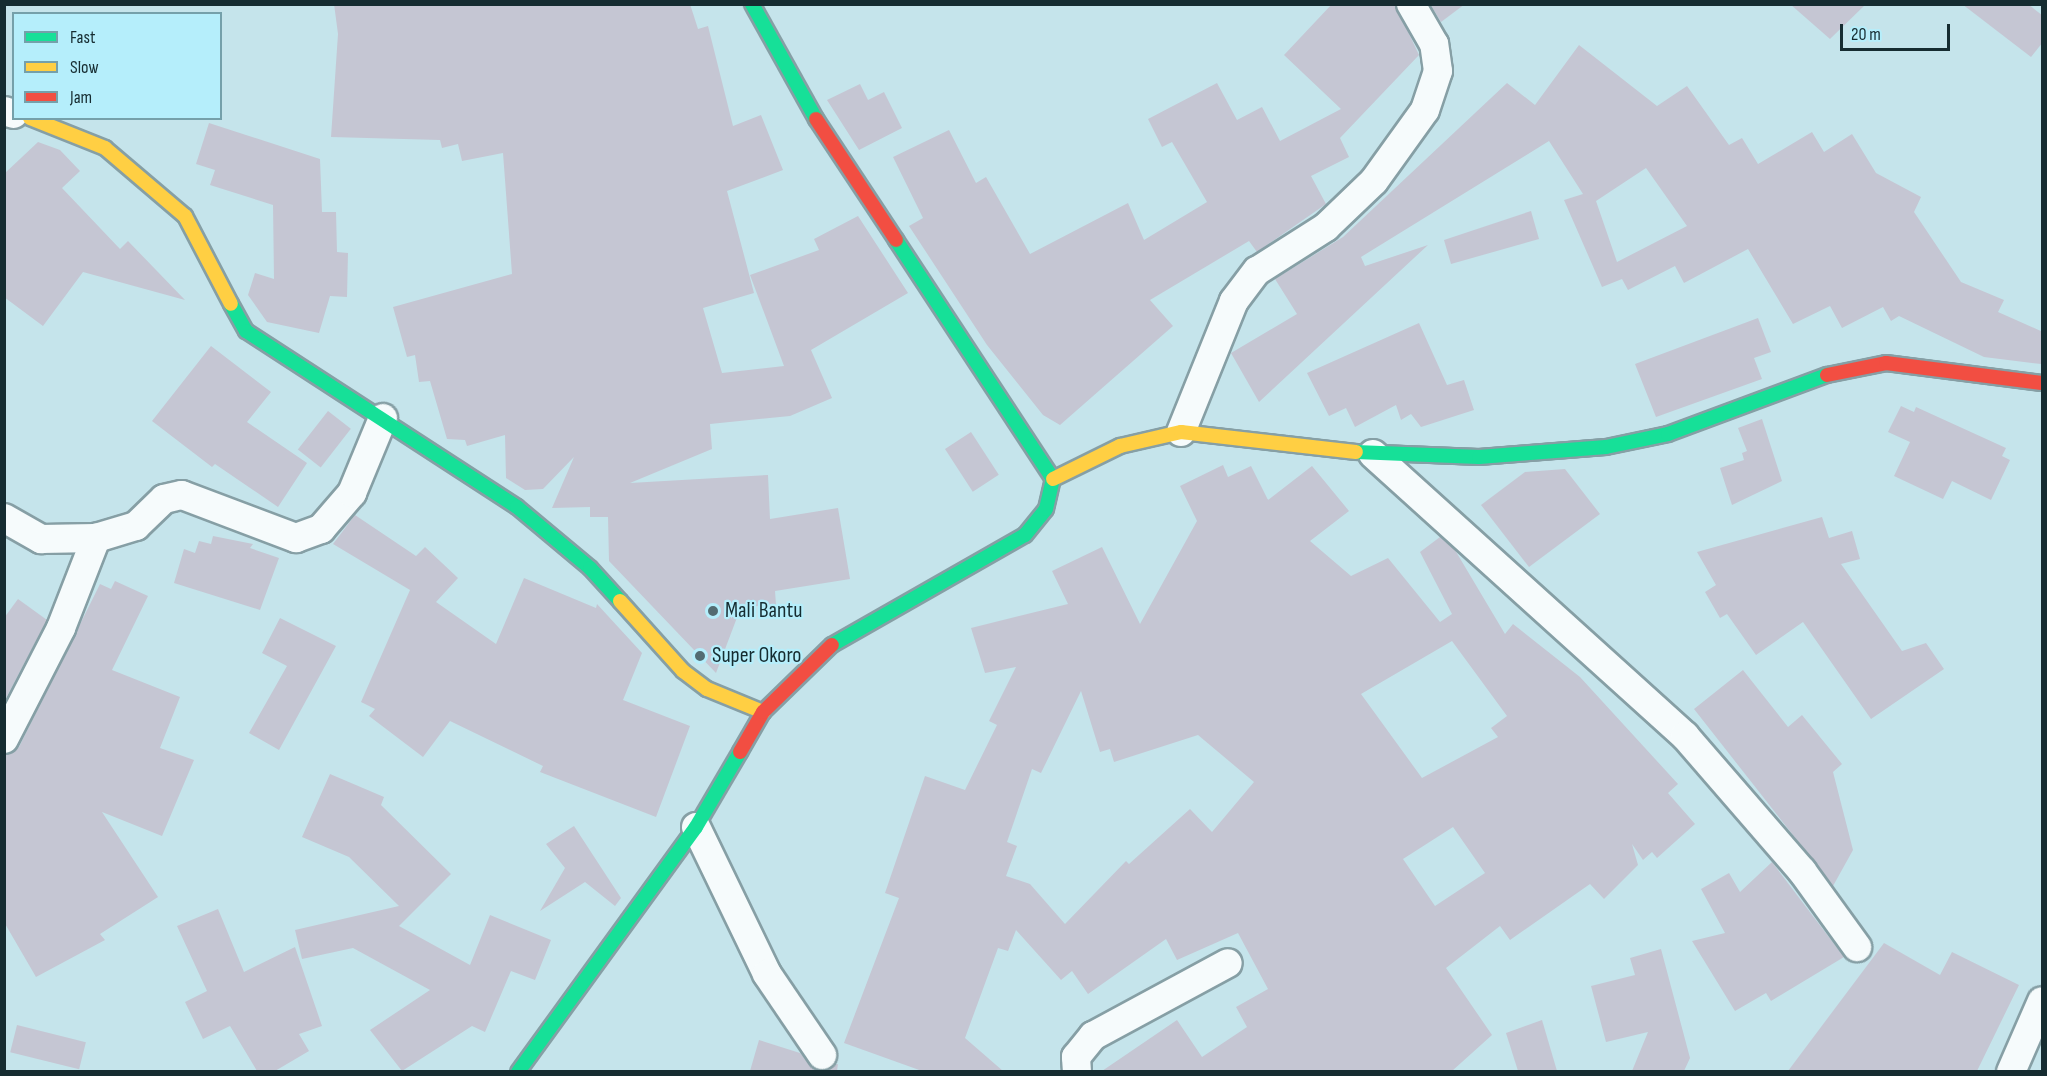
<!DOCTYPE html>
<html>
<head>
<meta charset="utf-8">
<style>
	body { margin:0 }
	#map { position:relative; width:2047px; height:1076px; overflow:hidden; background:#c5e4eb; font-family:"Sofia Sans Condensed",sans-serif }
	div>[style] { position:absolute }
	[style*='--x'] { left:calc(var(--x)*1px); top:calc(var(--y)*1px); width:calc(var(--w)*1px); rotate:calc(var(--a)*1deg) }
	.building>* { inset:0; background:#c5c6d3; transform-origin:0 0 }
	.roads { filter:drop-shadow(2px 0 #869fa5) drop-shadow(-2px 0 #869fa5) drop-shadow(0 2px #869fa5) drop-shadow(0 -2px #869fa5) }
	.street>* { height:28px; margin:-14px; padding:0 14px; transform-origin:14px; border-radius:14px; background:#f6fbfc }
	.fast>* { height:14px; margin:-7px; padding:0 7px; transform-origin:7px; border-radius:7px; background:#16e098 }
	.slow>* { height:14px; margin:-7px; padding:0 7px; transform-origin:7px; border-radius:7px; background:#ffcf43 }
	.jam>* { height:14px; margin:-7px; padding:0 7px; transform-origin:7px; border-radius:7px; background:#f24e42 }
	.dots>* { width:16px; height:16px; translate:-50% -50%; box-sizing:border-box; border:3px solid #b5eefb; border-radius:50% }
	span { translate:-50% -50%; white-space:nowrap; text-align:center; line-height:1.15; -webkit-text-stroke:4.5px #b5eefb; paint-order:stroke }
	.poi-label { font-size:22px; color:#162c31 }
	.left { translate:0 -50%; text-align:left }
	.frame { position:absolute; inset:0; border:6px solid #162c31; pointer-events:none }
	.legend { position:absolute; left:12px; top:12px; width:210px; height:108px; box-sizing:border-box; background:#b5eefb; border:2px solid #75a0aa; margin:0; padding:8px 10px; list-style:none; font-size:18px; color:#162c31 }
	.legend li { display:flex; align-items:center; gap:12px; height:30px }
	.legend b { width:30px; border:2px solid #75a0aa }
	.scale { position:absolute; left:1840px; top:24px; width:110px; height:27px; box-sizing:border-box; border:3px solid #162c31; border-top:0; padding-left:8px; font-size:18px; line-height:21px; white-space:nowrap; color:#162c31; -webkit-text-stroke:4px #b5eefb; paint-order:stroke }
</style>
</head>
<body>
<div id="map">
	<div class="building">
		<i style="clip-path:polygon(334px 4px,690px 4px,698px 29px,708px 26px,733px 126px,761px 115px,783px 170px,727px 191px,754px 293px,703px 308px,722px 373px,784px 366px,750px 275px,819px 250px,814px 239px,858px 216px,908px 293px,811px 350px,832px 398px,790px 416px,710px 424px,712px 449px,630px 483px,768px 475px,770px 519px,838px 508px,850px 579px,775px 591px,776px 605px,741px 607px,716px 673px,609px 561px,608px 517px,590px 517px,590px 507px,552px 508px,574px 457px,543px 489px,525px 490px,506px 478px,505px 435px,467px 446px,465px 440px,447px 439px,430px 381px,419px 382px,415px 355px,407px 357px,393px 307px,512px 274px,503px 153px,462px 161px,458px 144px,442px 148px,440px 140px,331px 137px,338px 34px)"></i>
		<i style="clip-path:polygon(1332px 4px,1395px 4px,1419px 55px,1340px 138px,1349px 157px,1311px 176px,1326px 204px,1257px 252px,1249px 241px,1150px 300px,1173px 326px,1060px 425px,1043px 415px,987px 345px,909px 226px,923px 218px,893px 157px,949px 130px,976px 183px,986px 177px,1030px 254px,1128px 203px,1144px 240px,1207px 202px,1172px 142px,1162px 147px,1148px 119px,1217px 83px,1237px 120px,1262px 107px,1280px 141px,1341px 109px,1284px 55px)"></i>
		<i style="clip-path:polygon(1430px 4px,1465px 4px,1441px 22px)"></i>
		<i style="clip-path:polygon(1790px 4px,1866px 4px,1830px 39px)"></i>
		<i style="clip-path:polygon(1962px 4px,2028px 4px,2043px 16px,2043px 42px,2031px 57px)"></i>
		<i style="clip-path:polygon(evenodd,1579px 45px,1657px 106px,1687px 86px,1729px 145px,1742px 138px,1758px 164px,1812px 132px,1824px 152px,1852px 134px,1876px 173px,1921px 197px,1914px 212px,1961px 282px,2004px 300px,1998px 312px,2043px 332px,2041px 364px,1984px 357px,1899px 316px,1891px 321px,1883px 307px,1842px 328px,1830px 306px,1793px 324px,1748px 249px,1684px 283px,1675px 266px,1628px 290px,1622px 279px,1602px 287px,1564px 200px,1583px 194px,1549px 141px,1361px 257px,1365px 266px,1428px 245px,1259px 402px,1231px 353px,1297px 314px,1275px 279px,1343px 237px,1507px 83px,1535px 105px,1579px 45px,1646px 168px,1687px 226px,1617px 262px,1596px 201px,1646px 168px)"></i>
		<i style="clip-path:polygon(860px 84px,868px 100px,884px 92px,902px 128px,859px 150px,827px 100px)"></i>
		<i style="clip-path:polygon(209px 123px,320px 159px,322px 212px,336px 212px,337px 252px,348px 253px,347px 297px,330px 296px,319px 333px,267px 322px,248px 295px,255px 273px,274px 279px,273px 205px,210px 185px,215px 170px,196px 164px)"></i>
		<i style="clip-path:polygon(38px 142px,60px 150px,80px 171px,62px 188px,120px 249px,128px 241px,185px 300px,83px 272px,43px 326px,4px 297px,4px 174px)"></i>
		<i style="clip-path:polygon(1531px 211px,1539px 239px,1451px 264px,1444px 240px)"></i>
		<i style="clip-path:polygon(1758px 318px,1771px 352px,1754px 358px,1762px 379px,1656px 417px,1635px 364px)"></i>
		<i style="clip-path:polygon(1419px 323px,1447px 385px,1464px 380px,1474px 410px,1421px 427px,1411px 414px,1401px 420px,1396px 405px,1355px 427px,1346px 408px,1329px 416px,1307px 373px)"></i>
		<i style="clip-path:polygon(211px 346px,271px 392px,247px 422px,307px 463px,278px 507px,215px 464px,212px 467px,152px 421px)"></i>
		<i style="clip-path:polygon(1901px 406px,1914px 412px,1916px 407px,2006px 448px,2002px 456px,2010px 460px,1991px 500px,1952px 481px,1943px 499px,1894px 476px,1910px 442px,1888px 432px)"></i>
		<i style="left:328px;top:411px;width:29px;height:49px;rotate:38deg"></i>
		<i style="clip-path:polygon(1762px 419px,1782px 481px,1732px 505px,1720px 468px,1744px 460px,1742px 453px,1747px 451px,1738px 428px)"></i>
		<i style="left:971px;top:432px;width:51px;height:31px;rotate:57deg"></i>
		<i style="clip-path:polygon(evenodd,1223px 465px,1228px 477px,1251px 466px,1268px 500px,1312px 466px,1349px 511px,1310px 541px,1351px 576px,1388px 558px,1440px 622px,1452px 614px,1420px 552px,1440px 537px,1455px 550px,1505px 634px,1513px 624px,1580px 677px,1678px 784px,1668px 793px,1695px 824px,1657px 858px,1652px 852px,1643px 860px,1632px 844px,1638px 865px,1604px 899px,1590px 884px,1510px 940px,1500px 926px,1446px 968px,1492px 1035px,1452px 1071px,1102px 1071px,1177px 1020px,1202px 1057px,1247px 1027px,1236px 1007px,1268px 989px,1238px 933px,1177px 960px,1166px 939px,1088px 994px,1072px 971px,1061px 980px,1016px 930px,1008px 951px,998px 948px,965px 1038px,1003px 1071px,922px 1071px,844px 1043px,899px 898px,885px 893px,925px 776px,965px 790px,997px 725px,989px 721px,1016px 667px,985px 673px,971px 628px,1068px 604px,1052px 571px,1102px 547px,1140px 624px,1197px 521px,1180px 486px,1223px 465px,1452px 641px,1507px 716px,1491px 728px,1498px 737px,1422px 778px,1361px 694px,1452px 641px,1223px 465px,1081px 691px,1100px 752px,1110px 749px,1114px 762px,1198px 735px,1254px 782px,1212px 832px,1190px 809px,1129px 864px,1126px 861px,1065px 924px,1030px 884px,1006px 876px,1017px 846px,1007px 842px,1032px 769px,1041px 773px,1081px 691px,1223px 465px,1453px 827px,1485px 873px,1435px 906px,1403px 859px,1453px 827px)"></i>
		<i style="clip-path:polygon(1565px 469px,1600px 514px,1529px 567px,1481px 505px,1525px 472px)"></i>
		<i style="clip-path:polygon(355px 515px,416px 556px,425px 547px,458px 578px,436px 602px,496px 644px,524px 578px,596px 608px,597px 604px,642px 653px,623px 700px,690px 726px,656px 817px,540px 772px,543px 766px,450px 721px,423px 757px,369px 716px,375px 709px,361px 702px,410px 590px,333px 544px)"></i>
		<i style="clip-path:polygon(1822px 517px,1829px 538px,1852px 531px,1860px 559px,1841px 564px,1902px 651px,1926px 643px,1944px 669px,1871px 719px,1803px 622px,1756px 655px,1727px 614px,1720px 618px,1705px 592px,1716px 585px,1697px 552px)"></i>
		<i style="clip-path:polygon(213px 536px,253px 544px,250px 548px,279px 558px,260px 610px,174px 583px,184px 549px,195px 553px,199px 541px,211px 544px)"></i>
		<i style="clip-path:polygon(115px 581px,148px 596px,112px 670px,180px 697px,160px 748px,194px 760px,162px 836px,102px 812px,158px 897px,100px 934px,105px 940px,36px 977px,4px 922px,4px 755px,19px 747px,100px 584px,111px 589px)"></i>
		<i style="clip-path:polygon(18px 599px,47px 620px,4px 702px,4px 618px)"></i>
		<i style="clip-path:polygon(280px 618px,336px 646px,279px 750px,249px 733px,287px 666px,262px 653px)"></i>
		<i style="clip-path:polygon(1743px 670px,1788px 727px,1802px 715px,1842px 764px,1833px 772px,1853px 850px,1833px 886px,1694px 709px)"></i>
		<i style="clip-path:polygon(330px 774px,384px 797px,381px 805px,451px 874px,399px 926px,470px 965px,490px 915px,551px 940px,535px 980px,511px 971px,485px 1032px,472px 1026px,402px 1071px,370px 1030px,430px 990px,353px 948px,302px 959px,295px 930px,399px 906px,349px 857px,302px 837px)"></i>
		<i style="clip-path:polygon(574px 826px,621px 898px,615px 906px,585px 882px,540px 911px,565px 868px,546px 844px)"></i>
		<i style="clip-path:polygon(1772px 862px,1844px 957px,1771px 1001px,1766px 993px,1735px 1011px,1692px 941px,1725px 933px,1701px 889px,1729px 873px,1740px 892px)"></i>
		<i style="clip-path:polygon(218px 909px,244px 972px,295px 947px,322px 1026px,299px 1034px,309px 1051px,275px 1071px,257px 1071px,230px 1026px,203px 1039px,185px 1002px,207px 991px,177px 926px)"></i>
		<i style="clip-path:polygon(1884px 943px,1940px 975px,1952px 952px,2019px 985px,1977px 1071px,1788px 1071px)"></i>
		<i style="clip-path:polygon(1661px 949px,1690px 1058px,1684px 1071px,1632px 1071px,1648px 1032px,1606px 1042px,1591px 986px,1635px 975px,1630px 958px)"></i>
		<i style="clip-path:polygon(1542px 1020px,1557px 1071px,1518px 1071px,1506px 1033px)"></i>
		<i style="left:17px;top:1025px;width:71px;height:28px;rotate:14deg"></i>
		<i style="clip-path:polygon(759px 1040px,800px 1053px,815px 1070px,838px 1064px,837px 1071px,750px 1071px)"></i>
	</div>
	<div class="roads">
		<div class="street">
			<i style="--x:4;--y:111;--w:10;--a:17"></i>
			<i style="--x:1181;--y:432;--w:141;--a:-68"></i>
			<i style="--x:1234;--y:301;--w:38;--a:-53"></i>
			<i style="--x:1257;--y:271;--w:82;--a:-32.5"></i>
			<i style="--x:1326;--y:227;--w:66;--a:-43.8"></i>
			<i style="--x:1374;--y:181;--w:87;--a:-54.3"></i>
			<i style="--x:1425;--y:110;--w:41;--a:-71.6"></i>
			<i style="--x:1438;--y:71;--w:27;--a:-98"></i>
			<i style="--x:1434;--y:44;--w:46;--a:-119.9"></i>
			<i style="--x:1373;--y:454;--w:421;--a:42.1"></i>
			<i style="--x:1685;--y:736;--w:179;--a:49.1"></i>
			<i style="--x:1802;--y:871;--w:94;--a:54.1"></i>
			<i style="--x:4;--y:518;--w:43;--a:29.6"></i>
			<i style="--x:41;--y:539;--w:55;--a:-1"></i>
			<i style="--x:96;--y:538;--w:42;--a:-16.7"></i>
			<i style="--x:136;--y:526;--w:39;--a:-44"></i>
			<i style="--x:164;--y:499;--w:18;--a:-13"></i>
			<i style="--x:182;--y:495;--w:122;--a:20.7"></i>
			<i style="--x:296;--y:538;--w:27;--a:-20"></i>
			<i style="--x:321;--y:529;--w:48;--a:-49.3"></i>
			<i style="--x:352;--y:493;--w:81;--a:-67.5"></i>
			<i style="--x:4;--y:739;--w:125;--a:-62.8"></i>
			<i style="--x:61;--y:628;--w:97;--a:-68.7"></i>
			<i style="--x:696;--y:827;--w:163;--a:64.2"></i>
			<i style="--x:767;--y:974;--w:98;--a:55.8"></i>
			<i style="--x:1077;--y:1072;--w:15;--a:-94"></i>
			<i style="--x:1076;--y:1057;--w:27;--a:-51"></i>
			<i style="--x:1093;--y:1036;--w:153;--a:-28.4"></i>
			<i style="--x:2011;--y:1072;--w:77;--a:-66.4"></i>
		</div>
		<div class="fast">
			<i style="--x:752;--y:4;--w:132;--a:60.9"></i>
			<i style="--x:231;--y:304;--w:31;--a:61"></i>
			<i style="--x:246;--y:331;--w:323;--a:33"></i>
			<i style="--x:517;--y:507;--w:95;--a:39.9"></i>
			<i style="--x:590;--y:568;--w:45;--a:47.7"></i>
			<i style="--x:1356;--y:452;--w:123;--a:2.3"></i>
			<i style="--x:1479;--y:457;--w:127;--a:-4.5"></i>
			<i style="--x:1606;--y:447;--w:63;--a:-11.8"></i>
			<i style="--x:1668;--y:434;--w:170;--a:-20.4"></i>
			<i style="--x:832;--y:645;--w:222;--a:-29.7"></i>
			<i style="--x:1025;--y:535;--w:33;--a:-51"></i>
			<i style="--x:1046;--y:509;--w:31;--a:-77"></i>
			<i style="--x:1053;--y:479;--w:286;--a:-123.3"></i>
			<i style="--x:518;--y:1072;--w:303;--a:-54"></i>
			<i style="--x:696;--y:827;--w:87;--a:-59.6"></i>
		</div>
		<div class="slow">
			<i style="--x:30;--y:118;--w:81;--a:21.8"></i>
			<i style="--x:105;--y:148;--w:105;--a:40.4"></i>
			<i style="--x:185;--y:216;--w:99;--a:62.4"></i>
			<i style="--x:1053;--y:479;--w:75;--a:-26.2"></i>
			<i style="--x:1120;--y:446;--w:63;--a:-12.9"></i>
			<i style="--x:1181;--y:432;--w:176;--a:6.5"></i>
			<i style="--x:620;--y:601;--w:94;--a:48"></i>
			<i style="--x:683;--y:671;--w:30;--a:37"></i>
			<i style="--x:707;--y:689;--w:61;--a:22.3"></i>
		</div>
		<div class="jam">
			<i style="--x:816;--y:119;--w:145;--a:56.5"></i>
			<i style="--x:1827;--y:375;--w:60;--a:-11.5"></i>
			<i style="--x:1886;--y:363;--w:157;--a:7.3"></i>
			<i style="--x:740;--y:752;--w:46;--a:-60.1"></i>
			<i style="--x:763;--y:712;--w:96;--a:-44.2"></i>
		</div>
	</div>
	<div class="dots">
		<i style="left:713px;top:611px;background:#536c72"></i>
		<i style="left:700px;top:656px;background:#536c72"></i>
	</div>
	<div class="poi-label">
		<span class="left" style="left:725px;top:611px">Mali Bantu</span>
		<span class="left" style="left:712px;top:656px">Super Okoro</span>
	</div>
	<div class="frame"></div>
	<ul class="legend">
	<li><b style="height:8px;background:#16e098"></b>Fast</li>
	<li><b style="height:8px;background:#ffcf43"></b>Slow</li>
	<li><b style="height:8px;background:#f24e42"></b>Jam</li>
	</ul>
	<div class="scale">20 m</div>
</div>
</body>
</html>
